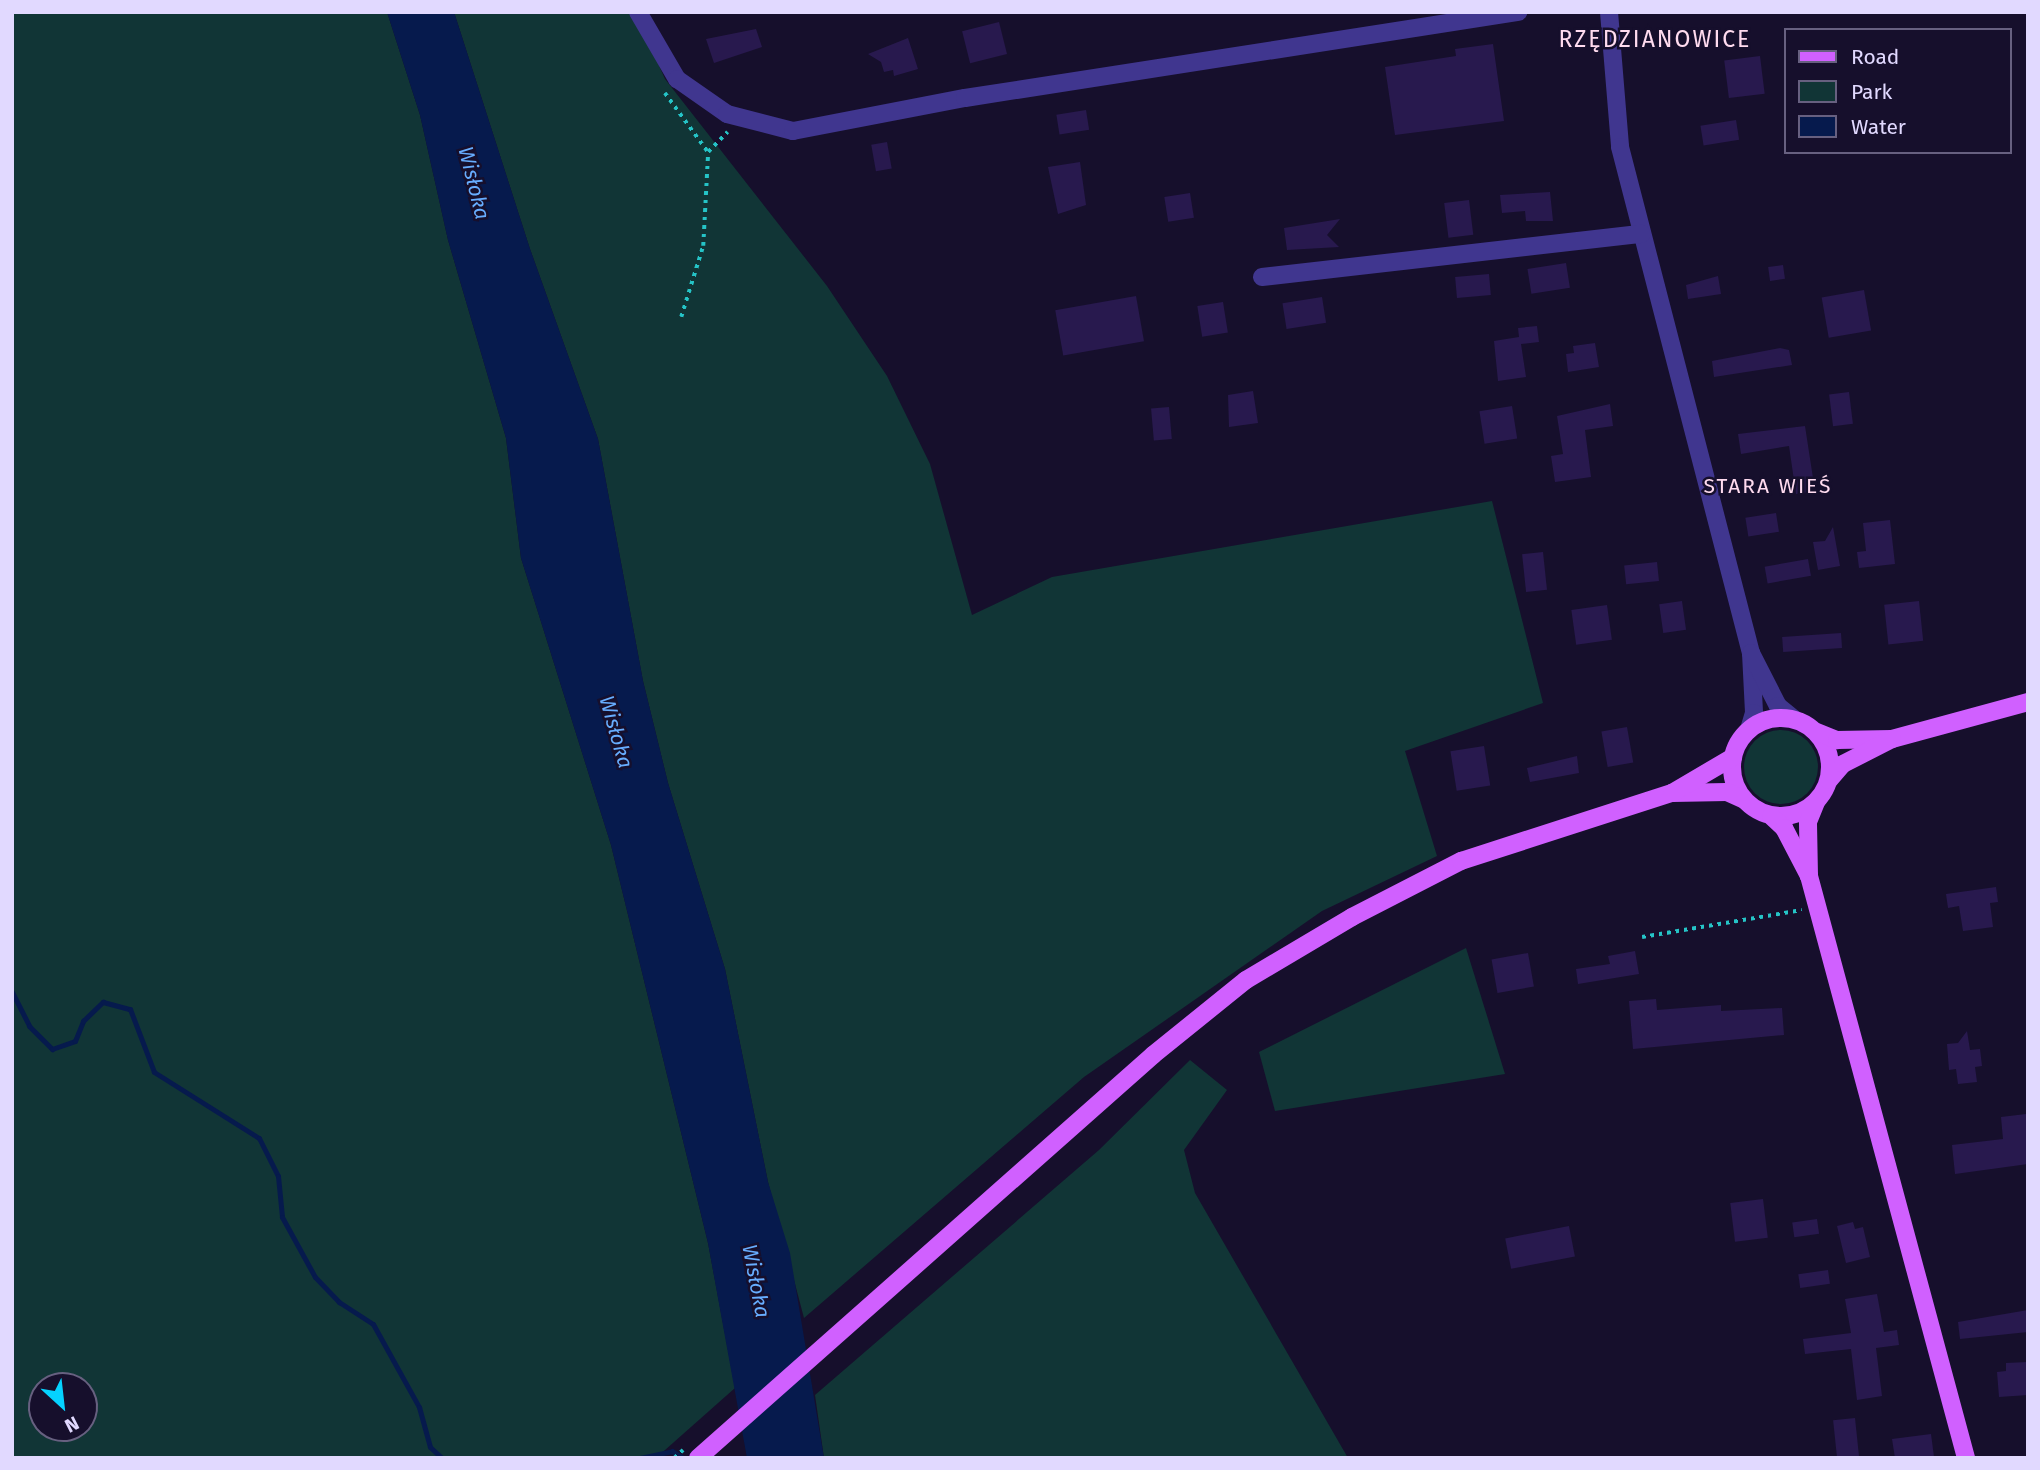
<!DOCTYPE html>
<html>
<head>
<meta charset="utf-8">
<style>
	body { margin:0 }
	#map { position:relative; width:2040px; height:1470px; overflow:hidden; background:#160f2c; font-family:"Fira Sans",sans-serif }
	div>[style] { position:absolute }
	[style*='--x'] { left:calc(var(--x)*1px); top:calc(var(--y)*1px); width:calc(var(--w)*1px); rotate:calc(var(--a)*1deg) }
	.green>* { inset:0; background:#113536 }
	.round { border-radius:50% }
	.water>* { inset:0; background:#061a4d }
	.stream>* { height:5px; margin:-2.5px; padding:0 2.5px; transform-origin:2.5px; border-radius:2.5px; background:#061a4d }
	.building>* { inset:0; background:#28194e; transform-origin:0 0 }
	.path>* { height:3.5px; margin-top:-1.75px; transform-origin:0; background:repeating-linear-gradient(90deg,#25c4c7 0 3.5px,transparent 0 8.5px) }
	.minor>* { height:18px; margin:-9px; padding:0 9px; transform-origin:9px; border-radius:9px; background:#40368f }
	.major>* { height:18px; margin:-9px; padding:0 9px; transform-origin:9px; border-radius:9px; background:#d060ff }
	.major>.ring { margin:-9px; padding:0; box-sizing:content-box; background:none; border:18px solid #d060ff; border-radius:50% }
	span { translate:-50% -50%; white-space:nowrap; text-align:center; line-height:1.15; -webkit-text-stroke:5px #160f2c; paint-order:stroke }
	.water-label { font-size:21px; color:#67adff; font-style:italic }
	.neighbourhood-label { font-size:21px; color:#ffdbef; letter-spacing:2px }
	.quarter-label { font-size:23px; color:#ffdbef; letter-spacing:2px }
	.frame { position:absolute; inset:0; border:14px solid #e1d9ff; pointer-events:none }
	.legend { position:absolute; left:1784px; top:28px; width:228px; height:126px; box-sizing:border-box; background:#160f2c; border:2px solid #676080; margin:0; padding:9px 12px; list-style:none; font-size:21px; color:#e1d9ff }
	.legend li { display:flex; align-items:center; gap:14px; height:35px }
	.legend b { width:35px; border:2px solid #676080 }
	.north { position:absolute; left:28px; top:1372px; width:70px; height:70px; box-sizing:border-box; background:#160f2c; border:2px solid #676080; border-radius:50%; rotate:153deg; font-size:19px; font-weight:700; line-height:28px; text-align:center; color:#e1d9ff }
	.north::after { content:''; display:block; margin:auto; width:24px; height:32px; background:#05d2ff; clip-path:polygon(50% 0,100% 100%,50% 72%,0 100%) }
</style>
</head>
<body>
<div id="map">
	<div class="green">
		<i style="clip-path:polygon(evenodd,12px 12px,387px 12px,420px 115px,448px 240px,506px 438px,521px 558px,611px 845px,708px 1243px,735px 1388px,656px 1458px,12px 1458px,12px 12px,42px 1386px,84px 1386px,84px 1428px,42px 1428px,42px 1386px)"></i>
		<i style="clip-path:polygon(454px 12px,635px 12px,665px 79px,827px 286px,887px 376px,930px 464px,972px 615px,1052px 577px,1492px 501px,1543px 703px,1405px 751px,1437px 856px,1322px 911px,1084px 1077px,804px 1318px,768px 1182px,725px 969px,668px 783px,643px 681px,598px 439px,530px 249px)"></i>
		<i class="round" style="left:1744px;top:730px;width:74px;height:74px"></i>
		<i style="clip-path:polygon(1466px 948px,1505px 1074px,1275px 1111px,1259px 1052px)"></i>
		<i style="clip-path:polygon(1190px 1060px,1227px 1090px,1184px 1150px,1195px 1193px,1348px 1458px,824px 1458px,815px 1395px,1099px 1150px)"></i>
	</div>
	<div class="water">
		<i style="clip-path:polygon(387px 12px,454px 12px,530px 249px,598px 439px,643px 681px,668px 783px,725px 969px,768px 1182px,790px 1253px,824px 1458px,747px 1458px,708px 1243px,611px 845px,521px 558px,506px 438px,448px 240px,420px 115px)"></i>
	</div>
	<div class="stream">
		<i style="--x:12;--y:992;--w:38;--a:63"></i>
		<i style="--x:29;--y:1026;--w:33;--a:45"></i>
		<i style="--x:52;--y:1049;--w:24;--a:-19"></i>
		<i style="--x:75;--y:1041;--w:22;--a:-68"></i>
		<i style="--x:83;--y:1021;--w:28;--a:-44"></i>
		<i style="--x:103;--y:1002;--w:28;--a:15"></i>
		<i style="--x:130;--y:1009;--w:67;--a:69.1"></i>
		<i style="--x:154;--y:1072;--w:124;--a:32.2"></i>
		<i style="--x:259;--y:1138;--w:42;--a:63.4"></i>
		<i style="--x:278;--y:1176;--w:41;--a:84.4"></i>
		<i style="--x:282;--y:1217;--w:68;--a:61.2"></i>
		<i style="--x:315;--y:1277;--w:35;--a:46"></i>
		<i style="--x:339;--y:1302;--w:40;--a:32.9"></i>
		<i style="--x:373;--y:1324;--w:95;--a:61"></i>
		<i style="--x:419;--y:1407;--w:41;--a:74.6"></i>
		<i style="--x:430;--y:1447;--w:16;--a:43"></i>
		<i style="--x:640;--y:1458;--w:33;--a:-12"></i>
		<i style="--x:672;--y:1451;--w:13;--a:32"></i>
	</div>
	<div class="building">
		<i style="left:999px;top:22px;width:33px;height:38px;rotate:76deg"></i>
		<i style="clip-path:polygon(756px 29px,762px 47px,714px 63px,706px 39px)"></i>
		<i style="clip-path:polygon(908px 38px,918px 69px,894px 76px,893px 70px,884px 72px,881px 62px,868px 54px)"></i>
		<i style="clip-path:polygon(1493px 44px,1504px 121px,1395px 135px,1385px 67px,1456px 56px,1455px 49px)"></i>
		<i style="left:1760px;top:56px;width:38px;height:36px;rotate:83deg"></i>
		<i style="left:1086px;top:110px;width:20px;height:30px;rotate:81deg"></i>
		<i style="left:1736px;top:120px;width:20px;height:36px;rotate:81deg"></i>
		<i style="left:887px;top:142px;width:27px;height:16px;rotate:80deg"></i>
		<i style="clip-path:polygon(1080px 162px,1086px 205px,1058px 214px,1048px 167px)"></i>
		<i style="clip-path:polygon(1550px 192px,1553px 221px,1526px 221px,1525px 211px,1502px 213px,1500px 195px)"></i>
		<i style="left:1190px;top:193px;width:25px;height:26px;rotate:81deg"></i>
		<i style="left:1469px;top:200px;width:35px;height:25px;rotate:83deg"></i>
		<i style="clip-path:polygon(1340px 219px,1327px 235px,1339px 247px,1287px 250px,1284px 228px)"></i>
		<i style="left:1566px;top:263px;width:25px;height:39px;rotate:81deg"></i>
		<i style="left:1783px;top:265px;width:14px;height:15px;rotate:82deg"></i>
		<i style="left:1489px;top:274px;width:21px;height:34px;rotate:85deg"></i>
		<i style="clip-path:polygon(1718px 276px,1721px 294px,1688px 299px,1686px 285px)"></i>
		<i style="left:1864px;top:290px;width:41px;height:43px;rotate:80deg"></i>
		<i style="left:1136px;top:296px;width:46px;height:82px;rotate:80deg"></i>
		<i style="left:1322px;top:297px;width:26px;height:40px;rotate:81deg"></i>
		<i style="left:1223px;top:302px;width:31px;height:26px;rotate:81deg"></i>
		<i style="clip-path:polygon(1537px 326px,1539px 342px,1521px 344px,1526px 377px,1498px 381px,1494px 341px,1519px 337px,1518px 328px)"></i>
		<i style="clip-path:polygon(1595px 343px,1599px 367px,1568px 372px,1566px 354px,1574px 353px,1573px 346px)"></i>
		<i style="clip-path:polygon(1780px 348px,1789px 350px,1792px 365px,1714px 377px,1712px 361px)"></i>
		<i style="clip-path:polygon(1253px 391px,1258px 423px,1229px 427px,1228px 395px)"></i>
		<i style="left:1849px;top:392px;width:32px;height:20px;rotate:83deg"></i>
		<i style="clip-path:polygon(1610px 404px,1613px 426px,1585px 430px,1591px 477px,1555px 482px,1551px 456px,1563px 454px,1557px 416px)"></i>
		<i style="left:1512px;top:406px;width:33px;height:33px;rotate:81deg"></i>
		<i style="left:1169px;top:407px;width:32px;height:18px;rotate:85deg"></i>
		<i style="clip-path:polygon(1805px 426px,1815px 491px,1796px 494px,1789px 446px,1741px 454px,1738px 434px)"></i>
		<i style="left:1776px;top:513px;width:19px;height:31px;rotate:81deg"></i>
		<i style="clip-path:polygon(1890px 520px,1895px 564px,1859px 568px,1857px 552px,1866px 551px,1863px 523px)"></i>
		<i style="clip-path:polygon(1833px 527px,1840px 566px,1818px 570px,1813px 542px,1825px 541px)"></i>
		<i style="left:1543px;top:552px;width:38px;height:21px;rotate:84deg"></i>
		<i style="left:1808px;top:559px;width:17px;height:44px;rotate:80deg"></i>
		<i style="left:1657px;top:562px;width:19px;height:33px;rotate:84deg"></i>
		<i style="left:1682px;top:601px;width:29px;height:23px;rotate:82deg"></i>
		<i style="left:1919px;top:601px;width:40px;height:35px;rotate:84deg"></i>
		<i style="left:1607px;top:605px;width:35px;height:36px;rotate:82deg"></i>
		<i style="left:1841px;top:633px;width:15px;height:59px;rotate:86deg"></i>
		<i style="left:1627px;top:727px;width:36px;height:26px;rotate:80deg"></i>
		<i style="left:1484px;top:746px;width:40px;height:34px;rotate:81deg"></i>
		<i style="clip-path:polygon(1577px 756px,1579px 773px,1530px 782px,1527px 768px)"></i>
		<i style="clip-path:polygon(1996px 887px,1998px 902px,1990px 903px,1993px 927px,1963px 931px,1959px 906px,1948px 908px,1946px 894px)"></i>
		<i style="clip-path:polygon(1635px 951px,1639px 974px,1578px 984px,1576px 969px,1610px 964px,1608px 956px)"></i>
		<i style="left:1528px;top:953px;width:34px;height:37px;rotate:80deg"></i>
		<i style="clip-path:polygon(1656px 999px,1657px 1010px,1721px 1005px,1721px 1011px,1782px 1008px,1784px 1035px,1633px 1049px,1629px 1001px)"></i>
		<i style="clip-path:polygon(1967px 1031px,1970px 1050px,1980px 1049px,1982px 1066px,1975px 1067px,1977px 1082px,1958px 1084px,1956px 1069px,1949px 1070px,1947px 1044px,1958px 1043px)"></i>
		<i style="clip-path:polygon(2026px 1114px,2028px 1164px,1955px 1174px,1952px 1145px,2003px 1139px,2001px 1117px)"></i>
		<i style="left:1763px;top:1199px;width:39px;height:33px;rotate:83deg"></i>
		<i style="left:1817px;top:1219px;width:15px;height:25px;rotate:82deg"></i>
		<i style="clip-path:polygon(1853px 1222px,1855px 1229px,1863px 1227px,1870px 1257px,1846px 1263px,1837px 1226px)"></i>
		<i style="left:1569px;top:1226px;width:31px;height:65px;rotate:79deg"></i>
		<i style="left:1828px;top:1270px;width:14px;height:30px;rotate:82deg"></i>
		<i style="clip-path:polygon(1877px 1294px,1884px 1332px,1897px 1330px,1899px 1345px,1876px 1348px,1882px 1396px,1857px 1400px,1851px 1349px,1805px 1354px,1803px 1339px,1851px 1333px,1845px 1299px)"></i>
		<i style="clip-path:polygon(2028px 1310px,2028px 1332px,1960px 1339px,1958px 1322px)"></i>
		<i style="clip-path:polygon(2028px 1362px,2028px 1395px,1999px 1397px,1997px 1372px,2006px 1371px,2006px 1363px)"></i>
		<i style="left:1855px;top:1418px;width:40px;height:22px;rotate:84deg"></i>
		<i style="clip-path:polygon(1931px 1434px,1934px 1457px,1895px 1458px,1892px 1439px)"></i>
	</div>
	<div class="path">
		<i style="--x:665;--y:93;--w:73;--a:53.9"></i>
		<i style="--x:708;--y:152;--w:28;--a:-46"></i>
		<i style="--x:681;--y:317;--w:74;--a:-72.8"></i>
		<i style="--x:703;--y:246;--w:94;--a:-87"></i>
		<i style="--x:1642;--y:937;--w:162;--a:-9.6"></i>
		<i style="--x:674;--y:1458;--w:12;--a:-42"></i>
	</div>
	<div class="minor">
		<i style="--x:638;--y:12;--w:78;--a:59.8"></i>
		<i style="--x:677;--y:79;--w:61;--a:35"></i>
		<i style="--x:727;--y:114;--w:68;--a:14.4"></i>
		<i style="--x:793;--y:131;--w:175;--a:-10.9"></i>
		<i style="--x:965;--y:98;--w:560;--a:-8.84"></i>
		<i style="--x:1609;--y:12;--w:135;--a:85.3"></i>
		<i style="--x:1620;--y:147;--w:523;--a:75.49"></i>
		<i style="--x:1751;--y:653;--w:60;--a:87.1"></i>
		<i style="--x:1754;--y:713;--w:17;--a:107"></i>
		<i style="--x:1262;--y:277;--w:382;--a:-6.5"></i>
		<i style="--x:1751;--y:653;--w:59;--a:63"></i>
		<i style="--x:1778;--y:706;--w:21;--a:39"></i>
	</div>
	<div class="major">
		<i class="ring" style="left:1732px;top:718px;width:80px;height:80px"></i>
		<i style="--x:1817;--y:732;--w:22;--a:22"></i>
		<i style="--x:1837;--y:740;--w:55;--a:-1"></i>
		<i style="--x:1892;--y:739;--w:141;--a:-15.2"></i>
		<i style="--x:1829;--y:780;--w:21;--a:-49"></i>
		<i style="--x:1843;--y:764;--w:55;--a:-27"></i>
		<i style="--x:1672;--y:793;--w:55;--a:-1"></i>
		<i style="--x:1727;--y:792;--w:17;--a:24"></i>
		<i style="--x:1771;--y:816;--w:18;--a:43"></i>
		<i style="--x:1784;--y:828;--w:54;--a:62.5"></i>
		<i style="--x:1809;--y:876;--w:603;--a:74.9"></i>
		<i style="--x:1809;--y:876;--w:54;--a:-91.1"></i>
		<i style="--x:1808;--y:822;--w:22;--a:-68"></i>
		<i style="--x:698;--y:1458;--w:608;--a:-41.53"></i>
		<i style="--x:1153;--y:1055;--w:119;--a:-38.9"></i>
		<i style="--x:1246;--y:980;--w:123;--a:-30.7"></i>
		<i style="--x:1352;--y:917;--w:123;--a:-27.2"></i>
		<i style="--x:1461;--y:861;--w:222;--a:-17.9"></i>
		<i style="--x:1672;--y:793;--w:71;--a:-30.5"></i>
	</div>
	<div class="water-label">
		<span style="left:474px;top:183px;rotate:76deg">Wisłoka</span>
		<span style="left:616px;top:732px;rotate:74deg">Wisłoka</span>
		<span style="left:756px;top:1281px;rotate:79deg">Wisłoka</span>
	</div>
	<div class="neighbourhood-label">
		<span style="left:1768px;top:486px">STARA WIEŚ</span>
	</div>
	<div class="quarter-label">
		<span style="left:1655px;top:39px">RZĘDZIANOWICE</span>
	</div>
	<div class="frame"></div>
	<ul class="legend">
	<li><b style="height:9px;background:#d060ff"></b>Road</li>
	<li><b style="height:19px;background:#113536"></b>Park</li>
	<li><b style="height:19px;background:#061a4d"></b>Water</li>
	</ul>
	<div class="north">N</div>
</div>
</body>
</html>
